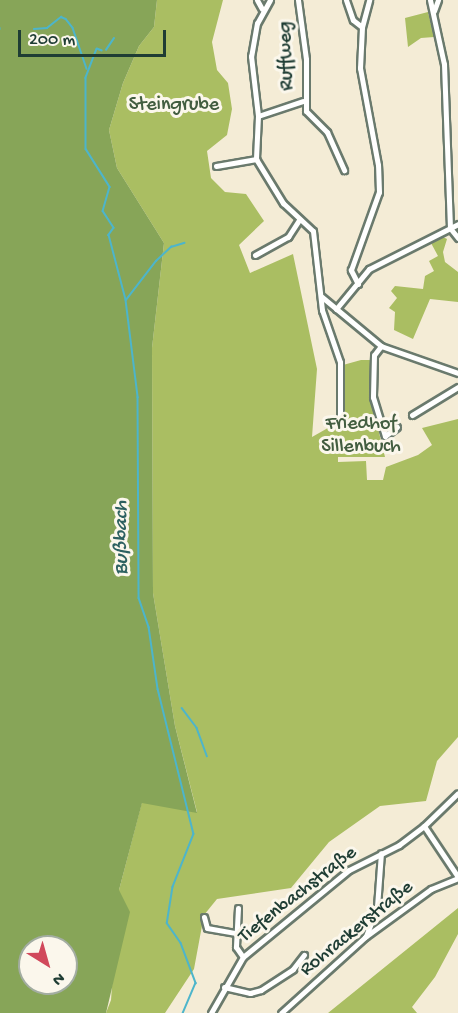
<!DOCTYPE html>
<html>
<head>
<meta charset="utf-8">
<style>
	body { margin:0 }
	#map { position:relative; width:458px; height:1013px; overflow:hidden; background:#f4ecd6; font-family:"Gochi Hand",sans-serif }
	div>[style] { position:absolute }
	[style*='--x'] { left:calc(var(--x)*1px); top:calc(var(--y)*1px); width:calc(var(--w)*1px); rotate:calc(var(--a)*1deg) }
	.green>* { inset:0; background:#aabe62 }
	.forest>* { inset:0; background:#87a558 }
	.stream>* { height:1.5px; margin:-0.75px; padding:0 0.75px; transform-origin:0.75px; border-radius:0.75px; background:#4db5cb }
	.roads { filter:drop-shadow(2px 0 #6a7a6d) drop-shadow(-2px 0 #6a7a6d) drop-shadow(0 2px #6a7a6d) drop-shadow(0 -2px #6a7a6d) }
	.street>* { height:5px; margin:-2.5px; padding:0 2.5px; transform-origin:2.5px; border-radius:2.5px; background:#fff }
	span { translate:-50% -50%; white-space:nowrap; text-align:center; line-height:1.15; -webkit-text-stroke:6px #fbf7ec; paint-order:stroke }
	.street-label { font-size:20px; color:#1f3d34 }
	.park-label { font-size:20px; color:#425d40 }
	.water-label { font-size:21px; color:#2d6161; font-style:italic }
	.north { position:absolute; left:18px; top:935px; width:60px; height:60px; box-sizing:border-box; background:#fbf7ec; border:2px solid #a3ada2; border-radius:50%; rotate:143deg; font-size:16px; font-weight:700; line-height:24px; text-align:center; color:#1f3d34 }
	.north::after { content:''; display:block; margin:auto; width:21px; height:27px; background:#d1495b; clip-path:polygon(50% 0,100% 100%,50% 72%,0 100%) }
	.scale { position:absolute; left:18px; top:30px; width:148px; height:27px; box-sizing:border-box; border:3px solid #1f3d34; border-top:0; padding-left:8px; font-size:18px; line-height:21px; white-space:nowrap; color:#1f3d34; -webkit-text-stroke:4px #fbf7ec; paint-order:stroke }
</style>
</head>
<body>
<div id="map">
	<div class="green">
		<i style="clip-path:polygon(157px 0,223px 0,212px 42px,217px 70px,228px 83px,232px 109px,227px 135px,207px 151px,211px 178px,225px 192px,246px 194px,264px 221px,239px 245px,250px 273px,293px 254px,317px 369px,312px 437px,342px 420px,343px 365px,361px 360px,370px 360px,370px 396px,385px 457px,338px 457px,338px 462px,366px 461px,367px 480px,383px 480px,386px 467px,418px 455px,432px 445px,422px 428px,458px 419px,458px 737px,437px 761px,426px 801px,380px 806px,329px 842px,291px 888px,217px 899px,204px 915px,194px 969px,165px 1013px,106px 1013px,111px 1000px,119px 890px,142px 802px,197px 812px,175px 726px,153px 593px,152px 348px,164px 243px,117px 168px,109px 130px,123px 83px,139px 46px,154px 27px)"></i>
		<i style="clip-path:polygon(428px 12px,434px 37px,421px 38px,408px 47px,405px 18px)"></i>
		<i style="clip-path:polygon(443px 237px,447px 239px,443px 252px,445px 262px,458px 272px,458px 302px,430px 299px,413px 339px,394px 330px,395px 312px,389px 308px,397px 298px,391px 291px,395px 286px,423px 289px,425px 276px,434px 271px,429px 261px,438px 256px,431px 243px)"></i>
		<i style="clip-path:polygon(458px 908px,458px 934px,435px 977px,412px 1007px,417px 1013px,328px 1013px)"></i>
	</div>
	<div class="forest">
		<i style="clip-path:polygon(evenodd,0 0,157px 0,154px 27px,139px 46px,123px 83px,109px 130px,117px 168px,164px 243px,152px 348px,153px 593px,175px 726px,197px 813px,142px 803px,119px 890px,130px 912px,106px 1013px,0 1013px,0 0,30px 947px,66px 947px,66px 983px,30px 983px,30px 947px)"></i>
	</div>
	<div class="stream">
		<i style="--x:0;--y:28;--w:1;--a:90"></i>
		<i style="--x:34;--y:29;--w:13;--a:-4"></i>
		<i style="--x:47;--y:28;--w:18;--a:-38"></i>
		<i style="--x:61;--y:17;--w:5;--a:22"></i>
		<i style="--x:66;--y:19;--w:11;--a:52"></i>
		<i style="--x:73;--y:28;--w:43;--a:71.1"></i>
		<i style="--x:106;--y:50;--w:14;--a:-56"></i>
		<i style="--x:102;--y:51;--w:5;--a:-158"></i>
		<i style="--x:97;--y:49;--w:31;--a:111"></i>
		<i style="--x:86;--y:78;--w:71;--a:90"></i>
		<i style="--x:86;--y:149;--w:45;--a:57.7"></i>
		<i style="--x:110;--y:187;--w:25;--a:106"></i>
		<i style="--x:103;--y:211;--w:20;--a:57"></i>
		<i style="--x:114;--y:228;--w:9;--a:126"></i>
		<i style="--x:109;--y:235;--w:67;--a:75.3"></i>
		<i style="--x:126;--y:300;--w:98;--a:82.9"></i>
		<i style="--x:138;--y:397;--w:201;--a:89.7"></i>
		<i style="--x:139;--y:598;--w:31;--a:71"></i>
		<i style="--x:149;--y:627;--w:63;--a:81.7"></i>
		<i style="--x:158;--y:689;--w:149;--a:76.1"></i>
		<i style="--x:194;--y:834;--w:57;--a:111.6"></i>
		<i style="--x:173;--y:887;--w:36;--a:99"></i>
		<i style="--x:167;--y:923;--w:24;--a:55"></i>
		<i style="--x:181;--y:943;--w:43;--a:69.4"></i>
		<i style="--x:196;--y:983;--w:33;--a:113"></i>
		<i style="--x:126;--y:300;--w:49;--a:-52.4"></i>
		<i style="--x:156;--y:261;--w:21;--a:-43"></i>
		<i style="--x:171;--y:247;--w:14;--a:-17"></i>
		<i style="--x:182;--y:708;--w:25;--a:53"></i>
		<i style="--x:197;--y:728;--w:30;--a:70"></i>
	</div>
	<div class="roads">
		<div class="street">
			<i style="--x:257;--y:0;--w:10;--a:61"></i>
			<i style="--x:270;--y:0;--w:26;--a:119"></i>
			<i style="--x:257;--y:23;--w:34;--a:100"></i>
			<i style="--x:251;--y:56;--w:60;--a:83.3"></i>
			<i style="--x:258;--y:116;--w:43;--a:92.7"></i>
			<i style="--x:256;--y:159;--w:52;--a:58.5"></i>
			<i style="--x:283;--y:203;--w:41;--a:43"></i>
			<i style="--x:313;--y:231;--w:80;--a:83.5"></i>
			<i style="--x:322;--y:310;--w:55;--a:70.9"></i>
			<i style="--x:340;--y:362;--w:61;--a:90"></i>
			<i style="--x:298;--y:0;--w:60;--a:82.3"></i>
			<i style="--x:306;--y:59;--w:52;--a:90"></i>
			<i style="--x:306;--y:111;--w:30;--a:45"></i>
			<i style="--x:327;--y:132;--w:42;--a:65.9"></i>
			<i style="--x:346;--y:0;--w:21;--a:71"></i>
			<i style="--x:353;--y:20;--w:11;--a:38"></i>
			<i style="--x:430;--y:0;--w:66;--a:77.7"></i>
			<i style="--x:444;--y:64;--w:164;--a:87.9"></i>
			<i style="--x:434;--y:11;--w:12;--a:-70"></i>
			<i style="--x:258;--y:116;--w:47;--a:-18.4"></i>
			<i style="--x:216;--y:166;--w:41;--a:-9.9"></i>
			<i style="--x:450;--y:228;--w:13;--a:51"></i>
			<i style="--x:255;--y:255;--w:38;--a:-29"></i>
			<i style="--x:288;--y:237;--w:20;--a:-57"></i>
			<i style="--x:358;--y:284;--w:16;--a:-117"></i>
			<i style="--x:351;--y:270;--w:83;--a:-70.3"></i>
			<i style="--x:379;--y:192;--w:27;--a:-92"></i>
			<i style="--x:378;--y:165;--w:99;--a:-100.5"></i>
			<i style="--x:360;--y:68;--w:41;--a:-87.2"></i>
			<i style="--x:362;--y:27;--w:28;--a:-75"></i>
			<i style="--x:322;--y:297;--w:77;--a:39.7"></i>
			<i style="--x:381;--y:346;--w:82;--a:19.3"></i>
			<i style="--x:336;--y:309;--w:52;--a:-50.5"></i>
			<i style="--x:369;--y:269;--w:100;--a:-26.8"></i>
			<i style="--x:381;--y:346;--w:11;--a:128"></i>
			<i style="--x:374;--y:355;--w:42;--a:91.4"></i>
			<i style="--x:373;--y:397;--w:41;--a:72.9"></i>
			<i style="--x:385;--y:436;--w:15;--a:-37"></i>
			<i style="--x:412;--y:415;--w:54;--a:-31.3"></i>
			<i style="--x:424;--y:826;--w:61;--a:56.3"></i>
			<i style="--x:238;--y:908;--w:39;--a:93"></i>
			<i style="--x:236;--y:947;--w:12;--a:55"></i>
			<i style="--x:204;--y:917;--w:11;--a:75"></i>
			<i style="--x:207;--y:928;--w:28;--a:10"></i>
			<i style="--x:366;--y:936;--w:31;--a:-69"></i>
			<i style="--x:377;--y:907;--w:54;--a:-85.8"></i>
			<i style="--x:224;--y:987;--w:27;--a:13"></i>
			<i style="--x:250;--y:993;--w:11;--a:-15"></i>
			<i style="--x:261;--y:990;--w:38;--a:-33"></i>
			<i style="--x:293;--y:969;--w:18;--a:-52"></i>
			<i style="--x:211;--y:1013;--w:64;--a:-60.3"></i>
			<i style="--x:243;--y:957;--w:137;--a:-39.4"></i>
			<i style="--x:349;--y:870;--w:56;--a:-26.6"></i>
			<i style="--x:399;--y:845;--w:31;--a:-37"></i>
			<i style="--x:424;--y:826;--w:47;--a:-44.1"></i>
			<i style="--x:281;--y:1013;--w:113;--a:-42.1"></i>
			<i style="--x:365;--y:937;--w:82;--a:-36"></i>
			<i style="--x:431;--y:889;--w:29;--a:-22"></i>
		</div>
	</div>
	<div class="street-label">
		<span style="left:287px;top:56px;rotate:-92deg">Ruffweg</span>
		<span style="left:298px;top:895px;rotate:-38deg">Tiefenbachstraße</span>
		<span style="left:357px;top:929px;rotate:-39deg">Rohrackerstraße</span>
	</div>
	<div class="park-label">
		<span style="left:174px;top:105px">Steingrube</span>
		<span style="left:361px;top:436px">Friedhof<br>Sillenbuch</span>
	</div>
	<div class="water-label">
		<span style="left:123px;top:538px;rotate:-90deg">Bußbach</span>
	</div>
	<div class="north">N</div>
	<div class="scale">200 m</div>
</div>
</body>
</html>
